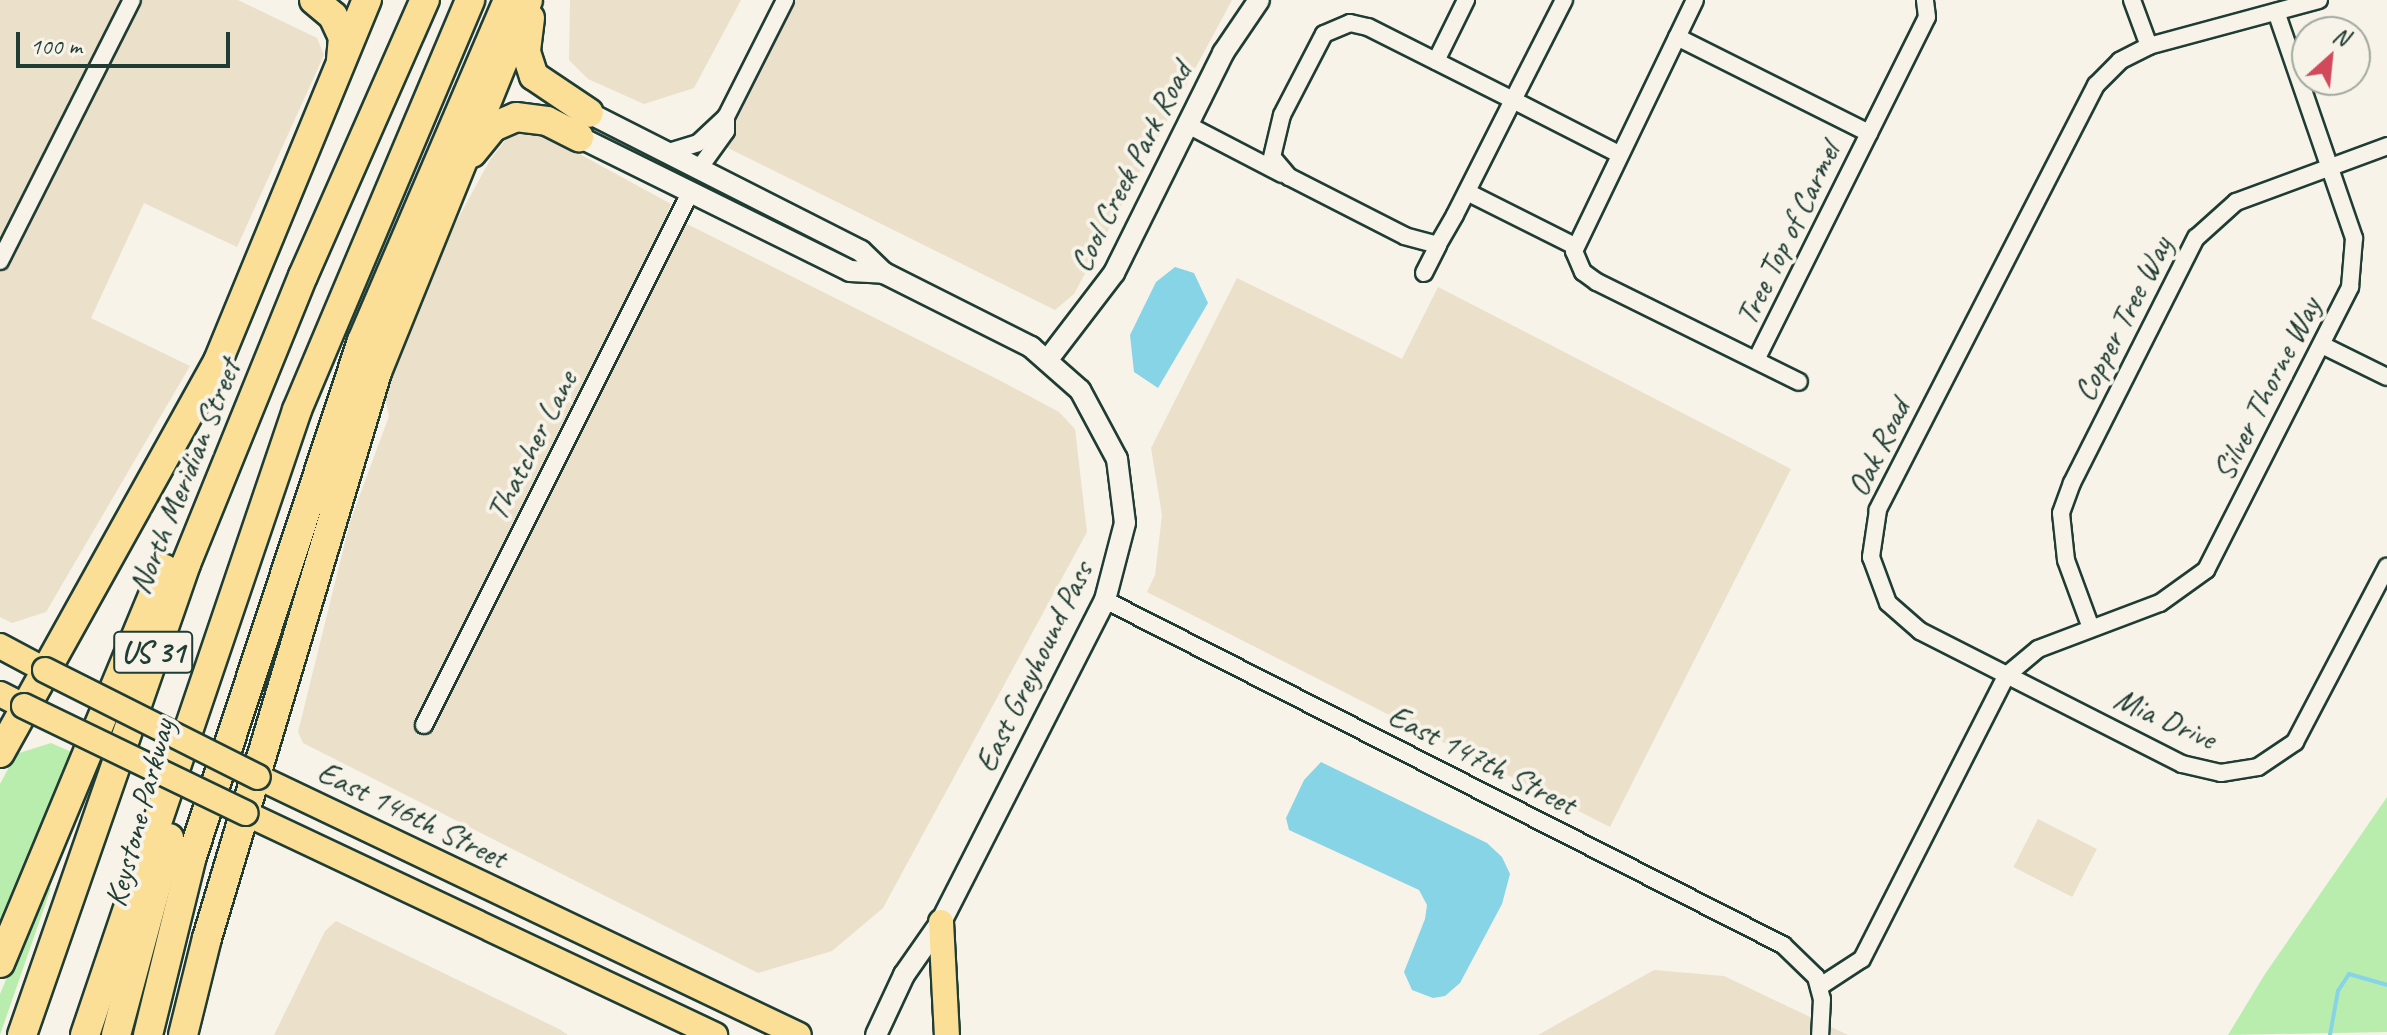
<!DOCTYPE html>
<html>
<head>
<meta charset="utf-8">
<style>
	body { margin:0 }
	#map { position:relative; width:2387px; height:1035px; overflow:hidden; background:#f7f3e8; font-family:Caveat,sans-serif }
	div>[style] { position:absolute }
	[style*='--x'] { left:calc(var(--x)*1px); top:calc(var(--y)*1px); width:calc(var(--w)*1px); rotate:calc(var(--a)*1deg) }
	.built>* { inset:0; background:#ebe0ca; transform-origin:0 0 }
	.green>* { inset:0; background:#b9edae }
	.water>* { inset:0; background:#87d4e7 }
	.stream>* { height:4px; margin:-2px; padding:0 2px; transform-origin:2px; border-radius:2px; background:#87d4e7 }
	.roads { filter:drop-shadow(2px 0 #1f3d34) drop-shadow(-2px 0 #1f3d34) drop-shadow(0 2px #1f3d34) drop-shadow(0 -2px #1f3d34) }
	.minor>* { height:16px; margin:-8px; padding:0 8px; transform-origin:8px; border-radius:8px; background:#f7f3e8 }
	.tertiary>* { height:20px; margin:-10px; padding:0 10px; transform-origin:10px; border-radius:10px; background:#f7f3e8 }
	.primary>* { height:24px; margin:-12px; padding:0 12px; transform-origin:12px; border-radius:12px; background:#fbdf96 }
	.motorway>* { height:28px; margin:-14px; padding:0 14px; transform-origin:14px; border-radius:14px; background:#fbdf96 }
	.bridges { filter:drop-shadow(2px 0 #1f3d34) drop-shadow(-2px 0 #1f3d34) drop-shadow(0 2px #1f3d34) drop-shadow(0 -2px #1f3d34) }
	.primary-bridge>* { height:24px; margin:-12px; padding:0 12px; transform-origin:12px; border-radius:12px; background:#fbdf96 }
	span { translate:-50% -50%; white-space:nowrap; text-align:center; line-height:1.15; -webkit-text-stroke:8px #f7f3e8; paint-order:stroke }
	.shield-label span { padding:2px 6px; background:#f7f3e8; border:2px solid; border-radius:6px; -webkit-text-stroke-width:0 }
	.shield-label { font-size:30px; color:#1f3d34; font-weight:700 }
	.street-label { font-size:32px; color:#1f3d34 }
	.north { position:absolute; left:2291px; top:16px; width:80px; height:80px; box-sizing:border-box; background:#f7f3e8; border:2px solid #a1aaa0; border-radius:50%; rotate:27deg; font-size:22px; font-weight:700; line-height:32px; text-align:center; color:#1f3d34 }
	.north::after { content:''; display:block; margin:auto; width:28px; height:36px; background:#d1495b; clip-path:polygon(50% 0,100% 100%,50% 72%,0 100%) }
	.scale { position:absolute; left:16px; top:32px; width:214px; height:36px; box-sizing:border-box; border:4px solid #1f3d34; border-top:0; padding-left:10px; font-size:24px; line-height:28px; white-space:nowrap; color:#1f3d34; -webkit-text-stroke:6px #f7f3e8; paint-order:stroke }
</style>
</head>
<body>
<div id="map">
	<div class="built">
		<i style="clip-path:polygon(0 0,238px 0,317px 38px,324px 55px,237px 247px,144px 203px,91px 318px,190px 366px,46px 612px,12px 623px,0 617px)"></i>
		<i style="clip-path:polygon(570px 0,741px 0,694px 88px,644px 104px,588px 79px,569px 60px)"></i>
		<i style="clip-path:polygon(796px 0,1232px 0,1074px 294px,1055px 310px,724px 146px)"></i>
		<i style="clip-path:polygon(534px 129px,671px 204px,667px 214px,999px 380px,1059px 412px,1075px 429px,1087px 532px,883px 908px,832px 951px,758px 973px,303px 743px,298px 732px,350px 522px,389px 416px,385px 396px,438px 255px,490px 160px,507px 138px)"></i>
		<i style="clip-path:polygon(1237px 278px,1402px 359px,1438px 287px,1791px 469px,1610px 827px,1147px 592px,1155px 575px,1162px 515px,1151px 448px)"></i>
		<i style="left:2038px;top:819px;width:66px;height:54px;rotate:27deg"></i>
		<i style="clip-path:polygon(336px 921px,559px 1029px,568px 1035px,274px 1035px,325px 931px)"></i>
		<i style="clip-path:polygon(1654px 970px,1724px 976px,1848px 1035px,1538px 1035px)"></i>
	</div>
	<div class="green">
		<i style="clip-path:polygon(51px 743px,76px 754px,0 938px,0 784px,16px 754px)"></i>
		<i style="clip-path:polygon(2387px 797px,2387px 1032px,2228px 1035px,2265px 974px)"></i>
		<i style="clip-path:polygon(45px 887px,51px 888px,0 1035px,0 994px)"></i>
	</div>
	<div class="water">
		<i style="clip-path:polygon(1175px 267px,1194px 273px,1208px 303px,1158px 388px,1134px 372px,1130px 335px,1156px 282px)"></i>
		<i style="clip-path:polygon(1321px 762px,1487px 843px,1502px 857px,1510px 874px,1502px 904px,1460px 983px,1445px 996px,1433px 998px,1412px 990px,1404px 972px,1425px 919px,1427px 905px,1419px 890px,1289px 830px,1286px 818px,1304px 780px)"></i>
	</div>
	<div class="stream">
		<i style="--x:2330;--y:1035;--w:45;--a:-79.7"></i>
		<i style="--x:2338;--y:991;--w:20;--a:-57"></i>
		<i style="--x:2349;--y:974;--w:40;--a:16"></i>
	</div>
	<div class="roads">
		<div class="minor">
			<i style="--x:1564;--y:0;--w:112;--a:117"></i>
			<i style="--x:1513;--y:100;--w:129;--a:116.8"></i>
			<i style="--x:1455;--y:215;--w:34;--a:120"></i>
			<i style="--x:1438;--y:245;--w:34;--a:-165"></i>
			<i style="--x:1405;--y:236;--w:130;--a:-153"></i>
			<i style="--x:1289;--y:177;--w:26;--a:-130"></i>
			<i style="--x:1272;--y:157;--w:43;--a:-76.6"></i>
			<i style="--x:1282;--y:115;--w:91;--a:-62.6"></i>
			<i style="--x:1324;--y:34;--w:28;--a:-23"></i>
			<i style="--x:1350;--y:23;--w:18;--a:13"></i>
			<i style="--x:1368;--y:27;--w:162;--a:26.7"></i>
			<i style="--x:1513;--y:100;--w:119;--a:27"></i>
			<i style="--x:1695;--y:0;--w:279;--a:115.7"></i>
			<i style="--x:1574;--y:251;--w:23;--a:67"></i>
			<i style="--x:1583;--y:272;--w:17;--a:36"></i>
			<i style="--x:1597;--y:282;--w:225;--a:26.3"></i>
			<i style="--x:2132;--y:0;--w:49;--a:69.7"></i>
			<i style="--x:2319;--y:0;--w:176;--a:164.9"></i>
			<i style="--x:2149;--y:46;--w:33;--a:153"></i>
			<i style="--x:2120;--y:61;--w:34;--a:135"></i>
			<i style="--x:2096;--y:85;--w:478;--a:117.2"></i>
			<i style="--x:1878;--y:510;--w:48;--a:98.5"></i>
			<i style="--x:1871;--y:557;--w:49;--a:69.7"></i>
			<i style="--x:1888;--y:603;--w:43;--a:41.2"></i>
			<i style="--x:1920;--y:631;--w:294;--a:26.9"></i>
			<i style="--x:2182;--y:764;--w:40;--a:13"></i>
			<i style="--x:2221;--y:773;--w:37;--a:-9"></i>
			<i style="--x:2258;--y:767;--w:45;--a:-34"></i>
			<i style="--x:2295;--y:742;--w:198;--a:-62.3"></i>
			<i style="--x:1677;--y:37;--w:215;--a:26.6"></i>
			<i style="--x:1436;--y:61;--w:68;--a:-63.8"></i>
			<i style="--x:1188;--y:125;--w:106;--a:27.5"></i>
			<i style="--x:669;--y:152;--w:30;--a:-17"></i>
			<i style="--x:698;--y:143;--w:38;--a:-43"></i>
			<i style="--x:698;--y:170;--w:48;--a:-54.3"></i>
			<i style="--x:726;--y:131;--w:14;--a:-90"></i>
			<i style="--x:726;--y:117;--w:131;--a:-63.2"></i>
			<i style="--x:1467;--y:192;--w:119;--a:26.6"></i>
			<i style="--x:0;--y:261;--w:292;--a:-63.2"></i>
			<i style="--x:1424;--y:273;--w:31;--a:-63"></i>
			<i style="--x:2322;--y:345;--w:72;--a:26.2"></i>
			<i style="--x:1756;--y:360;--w:383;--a:-63.5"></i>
			<i style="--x:1927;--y:17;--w:17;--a:-97"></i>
			<i style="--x:1105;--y:600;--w:761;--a:26.97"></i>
			<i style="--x:1783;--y:945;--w:46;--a:44.1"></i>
			<i style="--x:1816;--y:977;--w:23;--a:75"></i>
			<i style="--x:1822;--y:999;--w:36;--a:93"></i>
			<i style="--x:2091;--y:628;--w:72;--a:-110.2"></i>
			<i style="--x:2066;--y:560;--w:47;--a:-96.1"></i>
			<i style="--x:2061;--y:513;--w:32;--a:-70"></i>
			<i style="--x:2072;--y:483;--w:275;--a:-63.2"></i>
			<i style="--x:2196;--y:238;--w:54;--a:-42"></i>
			<i style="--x:2236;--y:202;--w:161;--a:-20.3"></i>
			<i style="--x:424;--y:725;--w:595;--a:-63.43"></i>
			<i style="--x:1819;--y:987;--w:51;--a:-33.1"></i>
			<i style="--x:1862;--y:959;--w:319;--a:-63"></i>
			<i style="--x:2007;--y:675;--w:40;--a:-40"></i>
			<i style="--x:2038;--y:649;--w:130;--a:-20.7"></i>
			<i style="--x:2160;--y:603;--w:57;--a:-35.7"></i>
			<i style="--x:2206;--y:570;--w:318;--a:-63"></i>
			<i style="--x:2350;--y:287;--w:49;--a:-85.3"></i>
			<i style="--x:2354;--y:238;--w:239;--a:-109"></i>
		</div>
		<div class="tertiary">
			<i style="--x:589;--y:113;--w:305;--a:26.9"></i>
			<i style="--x:861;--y:251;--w:32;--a:44"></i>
			<i style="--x:884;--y:273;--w:165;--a:26.7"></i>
			<i style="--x:1031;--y:347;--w:65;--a:41.3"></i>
			<i style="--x:1080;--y:390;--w:78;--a:61.8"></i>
			<i style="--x:1117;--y:459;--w:64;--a:82.9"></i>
			<i style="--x:1125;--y:523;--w:80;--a:104.6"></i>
			<i style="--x:1105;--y:600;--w:361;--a:117"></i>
			<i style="--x:941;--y:922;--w:65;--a:124.9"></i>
			<i style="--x:904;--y:975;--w:66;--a:115"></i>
			<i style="--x:579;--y:137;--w:302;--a:26.3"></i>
			<i style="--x:850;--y:271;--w:34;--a:3"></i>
			<i style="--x:1049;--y:358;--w:107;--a:-52.6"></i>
			<i style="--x:1114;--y:273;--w:246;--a:-63.6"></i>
			<i style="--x:1223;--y:53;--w:64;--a:-55.8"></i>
		</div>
		<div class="primary">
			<i style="--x:0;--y:646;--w:51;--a:28.1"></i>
			<i style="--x:0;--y:694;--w:27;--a:27"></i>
			<i style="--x:258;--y:777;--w:599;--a:25.5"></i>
			<i style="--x:245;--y:813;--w:520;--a:25.28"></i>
			<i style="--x:941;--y:922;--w:113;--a:87"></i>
		</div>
		<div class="motorway">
			<i style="--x:314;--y:0;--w:25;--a:40"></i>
			<i style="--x:333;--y:16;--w:23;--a:65"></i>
			<i style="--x:343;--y:37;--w:23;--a:95"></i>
			<i style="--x:530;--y:18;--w:34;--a:97"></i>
			<i style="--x:526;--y:52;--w:25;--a:72"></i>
			<i style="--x:534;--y:76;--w:66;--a:33.9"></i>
			<i style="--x:472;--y:153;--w:33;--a:-51"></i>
			<i style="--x:493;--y:127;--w:25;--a:-23"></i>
			<i style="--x:516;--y:117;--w:31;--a:7"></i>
			<i style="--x:547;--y:121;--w:36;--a:27"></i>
			<i style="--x:0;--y:753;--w:449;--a:-60.9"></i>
			<i style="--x:218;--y:361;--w:391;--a:-67.6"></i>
			<i style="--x:0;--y:963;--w:427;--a:-67.4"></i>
			<i style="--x:22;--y:1035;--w:499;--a:-70.8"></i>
			<i style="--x:186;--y:564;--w:311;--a:-67.9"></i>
			<i style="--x:303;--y:276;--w:302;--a:-66.2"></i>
			<i style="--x:85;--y:1035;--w:660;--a:-71.26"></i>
			<i style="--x:297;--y:410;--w:445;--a:-67.1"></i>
			<i style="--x:116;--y:1035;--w:204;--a:-74.9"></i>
			<i style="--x:148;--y:1035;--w:184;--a:-76.2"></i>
			<i style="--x:192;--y:856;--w:542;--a:-71.73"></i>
			<i style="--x:362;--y:341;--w:371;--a:-66.8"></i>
			<i style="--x:183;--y:1035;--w:100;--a:-76.1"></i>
			<i style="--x:207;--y:938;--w:591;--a:-73.28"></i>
			<i style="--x:377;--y:372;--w:401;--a:-67.9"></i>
		</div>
	</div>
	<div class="bridges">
		<div class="primary-bridge">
			<i style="--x:45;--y:670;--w:238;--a:26.7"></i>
			<i style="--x:24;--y:706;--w:246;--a:25.8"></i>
		</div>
	</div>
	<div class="shield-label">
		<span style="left:153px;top:652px">US 31</span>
	</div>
	<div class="street-label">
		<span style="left:1131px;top:167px;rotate:-63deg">Cool Creek Park Road</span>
		<span style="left:1788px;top:234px;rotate:-64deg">Tree Top of Carmel</span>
		<span style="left:2123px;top:319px;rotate:-63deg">Copper Tree Way</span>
		<span style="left:2267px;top:389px;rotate:-63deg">Silver Thorne Way</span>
		<span style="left:532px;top:446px;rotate:-63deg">Thatcher Lane</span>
		<span style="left:1879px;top:448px;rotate:-64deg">Oak Road</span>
		<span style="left:185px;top:477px;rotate:-68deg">North Meridian Street</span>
		<span style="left:1034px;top:667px;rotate:-64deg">East Greyhound Pass</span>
		<span style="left:2165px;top:719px;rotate:24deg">Mia Drive</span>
		<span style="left:1482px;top:760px;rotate:27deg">East 147th Street</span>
		<span style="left:140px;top:813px;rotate:-75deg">Keystone Parkway</span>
		<span style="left:412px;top:815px;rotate:26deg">East 146th Street</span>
	</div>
	<div class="north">N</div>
	<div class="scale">100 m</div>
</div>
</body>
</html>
